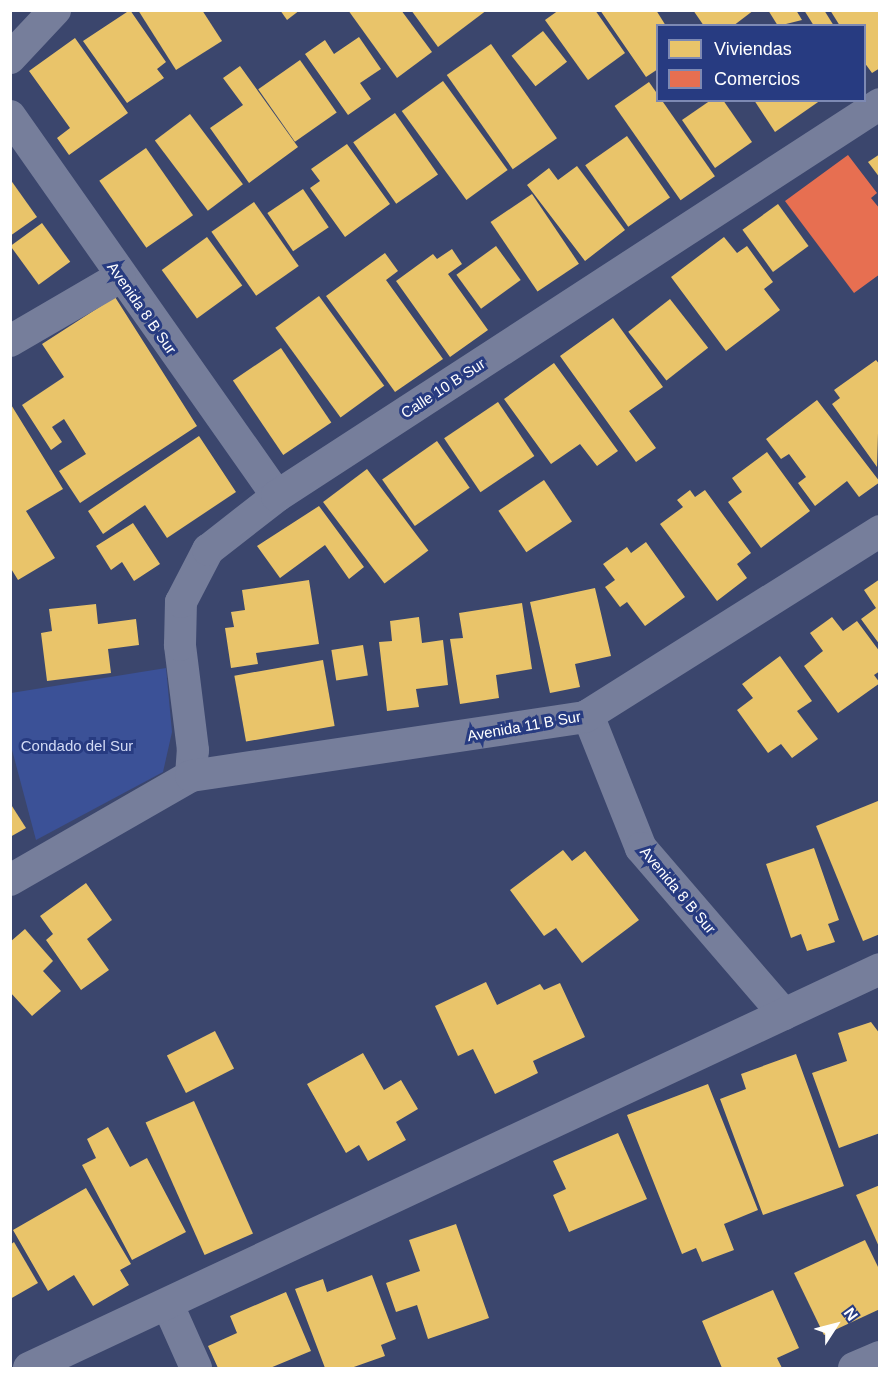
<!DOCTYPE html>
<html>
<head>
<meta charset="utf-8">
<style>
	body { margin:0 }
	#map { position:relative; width:890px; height:1379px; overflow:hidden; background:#3b466d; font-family:Arial,sans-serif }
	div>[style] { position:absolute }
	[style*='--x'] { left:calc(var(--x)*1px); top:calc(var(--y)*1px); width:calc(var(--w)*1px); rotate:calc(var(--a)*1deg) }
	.green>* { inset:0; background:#3b5197 }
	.homes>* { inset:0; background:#e9c46a; transform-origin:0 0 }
	.shops>* { inset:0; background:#e76f51 }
	.street>* { height:32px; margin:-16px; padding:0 16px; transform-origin:16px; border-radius:16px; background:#767e9b }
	span { translate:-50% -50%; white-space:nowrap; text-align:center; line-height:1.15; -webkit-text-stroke:6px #273b81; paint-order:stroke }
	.street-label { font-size:15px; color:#fff }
	.park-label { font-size:15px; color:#d2daf5 }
	.frame { position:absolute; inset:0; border:12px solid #fff; pointer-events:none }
	.legend { position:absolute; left:656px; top:24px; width:210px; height:78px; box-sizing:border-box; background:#273b81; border:2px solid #7d89b3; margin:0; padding:8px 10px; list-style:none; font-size:18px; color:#fff }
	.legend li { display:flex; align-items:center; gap:12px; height:30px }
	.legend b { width:30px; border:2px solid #7d89b3 }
	.north { position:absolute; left:806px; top:1295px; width:60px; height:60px; -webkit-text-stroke:4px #273b81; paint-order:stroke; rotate:54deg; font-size:16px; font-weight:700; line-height:24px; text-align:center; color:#fff }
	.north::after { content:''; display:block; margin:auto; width:21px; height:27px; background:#fff; clip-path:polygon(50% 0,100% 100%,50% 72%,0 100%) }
</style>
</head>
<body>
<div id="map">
	<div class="green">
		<i style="clip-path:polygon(166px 668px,172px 732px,163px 772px,36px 840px,11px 746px,11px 693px)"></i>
	</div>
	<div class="homes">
		<i style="clip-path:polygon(130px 10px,166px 62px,157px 69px,164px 78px,127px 103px,83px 41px)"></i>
		<i style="clip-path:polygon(138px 10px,202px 10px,222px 41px,176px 70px)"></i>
		<i style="clip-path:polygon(280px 10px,300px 10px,287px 20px)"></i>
		<i style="clip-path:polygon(348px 10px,401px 10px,432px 52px,397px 78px)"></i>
		<i style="clip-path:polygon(411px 10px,487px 10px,438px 47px)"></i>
		<i style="clip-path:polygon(559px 10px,595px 10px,625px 53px,588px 80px,545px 20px)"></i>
		<i style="clip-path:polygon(600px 10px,656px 10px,666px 26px,658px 26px,658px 69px,646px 77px)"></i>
		<i style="clip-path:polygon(693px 10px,754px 10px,733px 26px,704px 26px)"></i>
		<i style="clip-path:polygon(768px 10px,796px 10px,802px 20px,778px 26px)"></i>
		<i style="clip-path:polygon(804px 10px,824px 10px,834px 26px,814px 26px)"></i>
		<i style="clip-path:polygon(830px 10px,880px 10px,880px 68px,872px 73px,864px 62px,864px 26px,840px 26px)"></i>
		<i style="left:543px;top:31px;width:39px;height:40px;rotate:52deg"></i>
		<i style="clip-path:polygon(359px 37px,381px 69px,360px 83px,371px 99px,348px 115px,305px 54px,325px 40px,334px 54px)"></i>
		<i style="clip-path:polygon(75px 38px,128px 113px,69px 155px,57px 138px,70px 128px,29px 71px)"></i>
		<i style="left:491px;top:44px;width:115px;height:54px;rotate:55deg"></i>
		<i style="left:300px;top:60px;width:64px;height:51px;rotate:55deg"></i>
		<i style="clip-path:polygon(240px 66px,298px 147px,249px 183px,210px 128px,243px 105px,223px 78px)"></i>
		<i style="left:443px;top:81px;width:110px;height:51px;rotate:54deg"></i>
		<i style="left:649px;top:82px;width:115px;height:42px;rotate:55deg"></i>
		<i style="clip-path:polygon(711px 100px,723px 100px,752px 142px,715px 168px,682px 120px)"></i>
		<i style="clip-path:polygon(754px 100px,821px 100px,775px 132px)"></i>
		<i style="left:395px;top:113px;width:75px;height:51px;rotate:55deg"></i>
		<i style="left:190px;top:114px;width:88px;height:44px;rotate:53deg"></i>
		<i style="left:627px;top:136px;width:75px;height:51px;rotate:55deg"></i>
		<i style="clip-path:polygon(347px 144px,390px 204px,345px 237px,310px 188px,320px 181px,311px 169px)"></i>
		<i style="left:146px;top:148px;width:82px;height:57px;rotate:55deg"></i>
		<i style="clip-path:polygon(880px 154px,880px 178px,868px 162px)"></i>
		<i style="clip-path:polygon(577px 166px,625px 230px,585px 261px,527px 185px,549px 168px,558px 180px)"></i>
		<i style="clip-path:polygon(10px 179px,37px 217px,10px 236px)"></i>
		<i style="left:303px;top:189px;width:46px;height:43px;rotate:56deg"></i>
		<i style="left:532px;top:194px;width:84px;height:50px;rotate:56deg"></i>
		<i style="left:254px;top:202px;width:78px;height:52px;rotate:55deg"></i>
		<i style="left:778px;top:204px;width:52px;height:44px;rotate:54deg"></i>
		<i style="left:42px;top:223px;width:48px;height:39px;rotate:54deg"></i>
		<i style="left:207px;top:237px;width:60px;height:56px;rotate:54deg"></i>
		<i style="clip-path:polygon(724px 237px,737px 253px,747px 246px,773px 282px,764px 289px,780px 310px,726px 351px,671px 277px)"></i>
		<i style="left:496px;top:246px;width:42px;height:49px;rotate:54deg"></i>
		<i style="clip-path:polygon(452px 249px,462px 264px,448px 274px,488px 330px,450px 357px,396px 281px,433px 254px,437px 259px)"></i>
		<i style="clip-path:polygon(385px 253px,398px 271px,386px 280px,443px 359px,395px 392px,326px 296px)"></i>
		<i style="left:319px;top:296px;width:111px;height:54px;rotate:54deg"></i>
		<i style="clip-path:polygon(115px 297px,197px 426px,80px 503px,59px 471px,86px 454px,64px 419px,52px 427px,62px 442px,51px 450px,22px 405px,64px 377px,42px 344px)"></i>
		<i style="left:670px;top:299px;width:62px;height:53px;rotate:52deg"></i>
		<i style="clip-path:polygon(613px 318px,663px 387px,629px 411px,656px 448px,636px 462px,560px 356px)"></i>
		<i style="left:281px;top:348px;width:90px;height:58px;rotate:56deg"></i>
		<i style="clip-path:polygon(876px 360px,880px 365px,877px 467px,832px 404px,840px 398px,834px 390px)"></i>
		<i style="clip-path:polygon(554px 363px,618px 451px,597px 466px,580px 444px,551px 464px,504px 399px)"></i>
		<i style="clip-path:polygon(817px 400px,880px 482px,859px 497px,847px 481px,815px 506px,798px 483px,806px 477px,789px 454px,781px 459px,766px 439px)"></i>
		<i style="left:498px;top:402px;width:65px;height:65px;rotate:56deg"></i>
		<i style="clip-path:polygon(10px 403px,63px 489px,26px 511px,55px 558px,18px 580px,10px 567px)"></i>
		<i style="clip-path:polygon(199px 436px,236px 492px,167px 538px,145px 505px,103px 534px,88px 511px)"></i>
		<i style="left:437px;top:441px;width:57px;height:67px;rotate:55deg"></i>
		<i style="clip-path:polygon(767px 452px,810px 511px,761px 548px,728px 502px,742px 492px,732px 478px)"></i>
		<i style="left:367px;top:469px;width:102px;height:55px;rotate:53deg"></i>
		<i style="left:544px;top:480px;width:50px;height:55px;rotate:56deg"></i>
		<i style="clip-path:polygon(690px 490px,695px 497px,705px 490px,751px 553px,737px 564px,747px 578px,717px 601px,660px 524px,683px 507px,677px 500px)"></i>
		<i style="clip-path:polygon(319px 506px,364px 567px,349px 579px,325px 545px,280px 578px,257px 546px)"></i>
		<i style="clip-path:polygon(133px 523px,160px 564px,134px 581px,122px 562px,111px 570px,96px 546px)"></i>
		<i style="clip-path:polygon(646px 542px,685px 597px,645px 626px,627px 602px,620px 607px,605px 587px,615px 580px,603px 564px,627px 547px,631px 553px)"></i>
		<i style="clip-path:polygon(880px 579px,880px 645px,861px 619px,876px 608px,864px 590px)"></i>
		<i style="clip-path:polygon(309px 580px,319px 644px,256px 653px,258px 664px,231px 668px,225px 628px,234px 627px,231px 612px,245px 610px,242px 590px)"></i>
		<i style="clip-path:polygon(595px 588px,611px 656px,575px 664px,580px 687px,550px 693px,530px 602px)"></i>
		<i style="clip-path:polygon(522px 603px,532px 669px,496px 675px,499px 698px,460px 704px,450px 639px,463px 638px,459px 613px)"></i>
		<i style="clip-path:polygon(96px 604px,98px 624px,136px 619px,139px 645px,108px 649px,111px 673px,47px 681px,41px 633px,52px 631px,49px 609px)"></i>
		<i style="clip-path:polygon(419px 617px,422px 643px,443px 640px,448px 685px,416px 689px,419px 707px,387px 711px,379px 642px,392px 641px,390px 621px)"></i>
		<i style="clip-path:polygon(832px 617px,843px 631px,857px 621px,880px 652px,880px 671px,874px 675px,880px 683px,838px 713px,804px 666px,823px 651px,810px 633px)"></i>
		<i style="left:363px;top:645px;width:31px;height:32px;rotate:81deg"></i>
		<i style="clip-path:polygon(780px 656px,812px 701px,797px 711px,818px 739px,792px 758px,781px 744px,768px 753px,737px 710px,753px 698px,742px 684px)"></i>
		<i style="left:323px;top:660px;width:67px;height:90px;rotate:80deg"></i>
		<i style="clip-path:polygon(878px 801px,880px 934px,863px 941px,816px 826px)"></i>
		<i style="clip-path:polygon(10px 803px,26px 828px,10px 837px)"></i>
		<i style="clip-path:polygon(814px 848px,839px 920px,828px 924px,835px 942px,807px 951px,801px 934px,791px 938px,766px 864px)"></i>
		<i style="clip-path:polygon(563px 850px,572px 861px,585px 851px,639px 920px,582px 963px,556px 928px,544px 936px,510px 890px)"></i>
		<i style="clip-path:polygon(86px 883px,112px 920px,87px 939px,109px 970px,81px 990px,46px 940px,53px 934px,40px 916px)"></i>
		<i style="clip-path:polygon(25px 929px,53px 961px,43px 971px,61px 991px,32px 1016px,10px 992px,10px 942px)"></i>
		<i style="clip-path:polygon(486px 982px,497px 1005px,540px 984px,544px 990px,560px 983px,585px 1037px,533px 1061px,538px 1073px,495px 1094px,473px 1049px,458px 1056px,435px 1006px)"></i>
		<i style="clip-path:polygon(871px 1022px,880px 1034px,880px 1133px,839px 1148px,812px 1073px,847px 1061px,838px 1033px)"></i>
		<i style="left:215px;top:1031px;width:42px;height:54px;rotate:63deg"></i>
		<i style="clip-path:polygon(363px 1053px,384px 1090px,401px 1080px,418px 1109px,396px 1122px,406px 1140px,368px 1161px,359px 1145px,346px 1153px,307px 1084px)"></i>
		<i style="clip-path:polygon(796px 1054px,844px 1186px,763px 1215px,720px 1099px,746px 1089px,741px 1074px)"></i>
		<i style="clip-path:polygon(708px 1084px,758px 1210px,724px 1224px,734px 1250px,702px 1262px,696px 1248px,682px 1254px,627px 1115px)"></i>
		<i style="left:194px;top:1101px;width:145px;height:53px;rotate:66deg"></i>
		<i style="clip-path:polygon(108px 1127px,130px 1167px,147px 1158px,186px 1232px,132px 1260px,82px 1165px,96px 1158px,87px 1139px)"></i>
		<i style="clip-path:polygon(618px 1133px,647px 1199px,569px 1232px,553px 1195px,566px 1189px,553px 1161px)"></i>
		<i style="clip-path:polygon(880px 1185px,880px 1249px,856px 1195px)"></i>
		<i style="clip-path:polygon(86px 1188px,131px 1264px,120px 1270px,129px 1285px,93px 1306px,74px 1275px,48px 1291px,13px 1230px)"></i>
		<i style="clip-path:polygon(456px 1224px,489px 1318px,428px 1339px,417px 1305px,396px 1312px,386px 1283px,420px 1271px,409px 1240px)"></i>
		<i style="clip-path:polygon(865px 1240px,880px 1271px,880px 1309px,824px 1335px,794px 1273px)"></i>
		<i style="clip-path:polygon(14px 1242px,38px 1283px,10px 1299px,10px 1245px)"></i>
		<i style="clip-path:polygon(372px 1275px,396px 1339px,381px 1345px,385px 1356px,351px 1368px,325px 1368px,295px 1289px,323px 1279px,327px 1292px)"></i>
		<i style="clip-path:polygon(773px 1290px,799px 1348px,777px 1358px,782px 1368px,722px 1368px,702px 1321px)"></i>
		<i style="clip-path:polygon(286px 1292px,311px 1351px,270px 1368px,218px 1368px,208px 1346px,237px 1333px,230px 1316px)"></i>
	</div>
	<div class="shops">
		<i style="clip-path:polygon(848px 155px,877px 193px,871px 198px,880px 209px,880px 274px,854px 293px,785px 201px)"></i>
	</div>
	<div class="street">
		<i style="--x:10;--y:58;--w:66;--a:-46.8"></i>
		<i style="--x:10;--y:116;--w:464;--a:54.9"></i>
		<i style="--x:10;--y:341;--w:127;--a:-30.2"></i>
		<i style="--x:588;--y:715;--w:143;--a:68.3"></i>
		<i style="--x:641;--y:848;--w:219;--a:49.3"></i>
		<i style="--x:191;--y:776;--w:26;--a:-86"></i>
		<i style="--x:193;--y:750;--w:106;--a:-97.1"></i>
		<i style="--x:180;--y:645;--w:43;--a:-88.7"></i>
		<i style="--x:181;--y:602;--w:59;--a:-62.6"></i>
		<i style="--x:208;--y:550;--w:88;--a:-38"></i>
		<i style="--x:277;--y:496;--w:719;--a:-33.03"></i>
		<i style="--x:10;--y:880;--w:209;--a:-29.9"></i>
		<i style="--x:191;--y:776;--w:398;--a:-8.5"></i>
		<i style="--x:585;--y:717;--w:349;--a:-32.2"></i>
		<i style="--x:168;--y:1305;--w:69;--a:66"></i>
		<i style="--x:29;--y:1368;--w:940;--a:-25.12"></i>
		<i style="--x:854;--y:1368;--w:28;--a:-23"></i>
	</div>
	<div class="street-label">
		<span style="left:142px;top:308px;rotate:55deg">Avenida 8 B Sur</span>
		<span style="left:443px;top:388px;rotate:-33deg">Calle 10 B Sur</span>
		<span style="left:524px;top:726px;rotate:-10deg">Avenida 11 B Sur</span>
		<span style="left:678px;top:890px;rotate:50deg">Avenida 8 B Sur</span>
	</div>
	<div class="park-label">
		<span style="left:77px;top:746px">Condado del Sur</span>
	</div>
	<div class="frame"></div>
	<ul class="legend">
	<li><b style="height:16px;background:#e9c46a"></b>Viviendas</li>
	<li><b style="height:16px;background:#e76f51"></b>Comercios</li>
	</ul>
	<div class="north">N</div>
</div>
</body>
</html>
